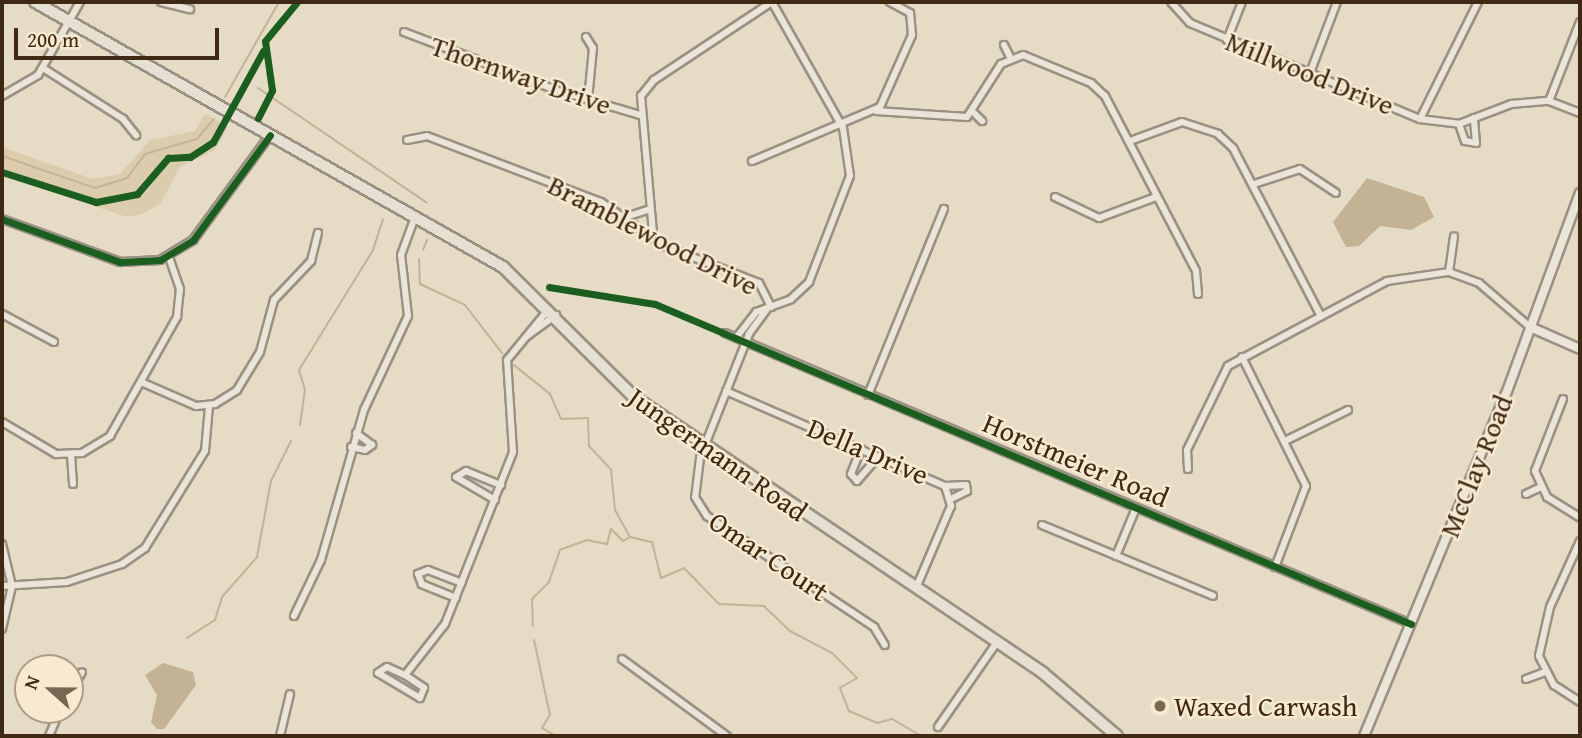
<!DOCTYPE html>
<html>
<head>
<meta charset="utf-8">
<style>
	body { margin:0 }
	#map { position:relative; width:1582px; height:738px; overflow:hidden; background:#e6dbc5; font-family:"Gentium Book Plus",serif }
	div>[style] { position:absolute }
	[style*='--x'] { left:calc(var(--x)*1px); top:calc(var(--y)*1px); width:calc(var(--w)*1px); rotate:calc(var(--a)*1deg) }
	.green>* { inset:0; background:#dcccae }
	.water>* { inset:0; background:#c4b295 }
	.stream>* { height:2px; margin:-1px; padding:0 1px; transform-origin:1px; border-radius:1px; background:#c4b295 }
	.roads { filter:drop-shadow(2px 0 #9b9183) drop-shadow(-2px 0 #9b9183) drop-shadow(0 2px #9b9183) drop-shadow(0 -2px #9b9183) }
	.minor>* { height:6px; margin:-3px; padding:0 3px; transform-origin:3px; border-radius:3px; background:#eae4d9 }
	.secondary>* { height:8px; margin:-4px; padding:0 4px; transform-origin:4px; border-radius:4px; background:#eae4d9 }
	.primary>* { height:10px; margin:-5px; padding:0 5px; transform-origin:5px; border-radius:5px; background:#e6e0d3 }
	.cycleway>* { height:7px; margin:-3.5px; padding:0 3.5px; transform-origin:3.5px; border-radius:3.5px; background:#1b5e20 }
	.dots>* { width:19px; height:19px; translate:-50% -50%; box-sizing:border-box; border:4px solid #f7ead1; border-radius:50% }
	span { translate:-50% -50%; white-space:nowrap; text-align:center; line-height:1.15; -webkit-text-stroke:5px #f7ead1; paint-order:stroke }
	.street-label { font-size:28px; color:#3f2915 }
	.poi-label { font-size:28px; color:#3f2915 }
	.left { translate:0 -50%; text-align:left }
	.frame { position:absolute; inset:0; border:4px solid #3f2915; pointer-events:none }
	.north { position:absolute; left:14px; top:654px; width:70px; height:70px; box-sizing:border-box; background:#f7ead1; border:2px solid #ad9d86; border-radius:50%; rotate:291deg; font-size:19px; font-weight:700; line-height:28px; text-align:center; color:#3f2915 }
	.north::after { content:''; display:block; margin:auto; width:24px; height:32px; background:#796753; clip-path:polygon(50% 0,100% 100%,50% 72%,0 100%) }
	.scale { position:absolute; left:14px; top:28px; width:205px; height:32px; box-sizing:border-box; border:4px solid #3f2915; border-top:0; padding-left:9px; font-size:21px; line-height:24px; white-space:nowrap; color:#3f2915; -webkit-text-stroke:5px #f7ead1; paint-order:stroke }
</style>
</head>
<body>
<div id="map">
	<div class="green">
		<i style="clip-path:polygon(205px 114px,228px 127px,215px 150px,180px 167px,160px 204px,142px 214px,127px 217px,2px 175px,2px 147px,93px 179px,120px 174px,150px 140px,195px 131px)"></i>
	</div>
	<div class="water">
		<i style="clip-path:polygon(1367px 178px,1424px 197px,1434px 217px,1411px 230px,1380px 226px,1359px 246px,1346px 247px,1333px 222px)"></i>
		<i style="clip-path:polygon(163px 663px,193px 672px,196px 685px,164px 729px,157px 729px,151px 722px,157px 695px,145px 675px)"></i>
	</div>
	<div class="stream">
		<i style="--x:258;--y:88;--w:204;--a:34.2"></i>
		<i style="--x:225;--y:97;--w:109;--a:-60.4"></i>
		<i style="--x:2;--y:156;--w:98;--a:19"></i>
		<i style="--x:95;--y:188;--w:34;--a:-17"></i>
		<i style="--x:127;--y:178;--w:30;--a:-53"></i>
		<i style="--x:145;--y:154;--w:54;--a:-16.1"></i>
		<i style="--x:197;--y:139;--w:26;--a:-50"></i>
		<i style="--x:423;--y:250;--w:11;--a:-68"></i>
		<i style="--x:419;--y:259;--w:25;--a:88"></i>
		<i style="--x:420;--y:284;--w:50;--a:25"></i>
		<i style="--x:465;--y:305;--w:61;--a:52.4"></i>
		<i style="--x:514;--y:365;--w:46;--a:38.9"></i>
		<i style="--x:550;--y:394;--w:27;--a:66"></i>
		<i style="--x:561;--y:419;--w:27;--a:-2"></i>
		<i style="--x:588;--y:418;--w:28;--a:88"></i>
		<i style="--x:589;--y:446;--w:33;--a:47"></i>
		<i style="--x:611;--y:470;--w:40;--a:84.3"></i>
		<i style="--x:615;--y:510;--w:31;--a:61"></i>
		<i style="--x:630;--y:537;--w:8;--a:150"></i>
		<i style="--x:623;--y:541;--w:17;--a:-135"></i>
		<i style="--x:611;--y:529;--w:16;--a:105"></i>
		<i style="--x:607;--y:544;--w:20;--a:-169"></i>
		<i style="--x:587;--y:540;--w:29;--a:160"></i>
		<i style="--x:560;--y:550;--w:34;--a:109"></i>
		<i style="--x:549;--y:582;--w:24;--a:135"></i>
		<i style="--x:532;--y:599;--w:27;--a:88"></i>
		<i style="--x:300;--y:425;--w:35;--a:-82"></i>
		<i style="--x:305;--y:390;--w:21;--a:-107"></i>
		<i style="--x:299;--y:370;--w:141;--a:-58.3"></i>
		<i style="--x:373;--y:250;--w:32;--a:-72"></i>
		<i style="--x:630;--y:537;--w:23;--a:13"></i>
		<i style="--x:652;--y:542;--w:37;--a:76"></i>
		<i style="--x:661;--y:578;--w:25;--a:-23"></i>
		<i style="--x:684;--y:568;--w:50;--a:45.8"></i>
		<i style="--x:719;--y:604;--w:45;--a:2.5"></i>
		<i style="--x:764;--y:606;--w:36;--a:44"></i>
		<i style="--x:790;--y:631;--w:47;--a:27.6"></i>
		<i style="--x:832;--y:653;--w:35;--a:45"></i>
		<i style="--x:857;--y:678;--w:20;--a:150"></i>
		<i style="--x:840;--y:688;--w:25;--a:69"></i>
		<i style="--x:849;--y:711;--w:30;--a:23"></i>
		<i style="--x:877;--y:723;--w:16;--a:-15"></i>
		<i style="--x:892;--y:719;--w:34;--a:30"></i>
		<i style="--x:187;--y:638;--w:33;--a:-33"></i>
		<i style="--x:215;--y:620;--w:24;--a:-73"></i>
		<i style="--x:222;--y:597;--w:53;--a:-48.8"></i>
		<i style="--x:257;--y:557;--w:77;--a:-79.6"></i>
		<i style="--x:271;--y:481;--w:45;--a:-63.4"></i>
		<i style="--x:534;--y:640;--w:77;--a:78"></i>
		<i style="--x:550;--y:715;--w:15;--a:122"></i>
		<i style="--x:542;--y:728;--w:16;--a:30"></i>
	</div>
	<div class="roads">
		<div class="minor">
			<i style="--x:161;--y:2;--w:30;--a:14"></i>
			<i style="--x:1171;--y:2;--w:28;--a:48"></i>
			<i style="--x:1190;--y:23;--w:249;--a:22.7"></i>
			<i style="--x:1420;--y:119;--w:39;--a:7"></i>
			<i style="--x:1459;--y:124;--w:56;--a:-21"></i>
			<i style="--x:1511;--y:104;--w:38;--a:-5"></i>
			<i style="--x:1549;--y:101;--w:33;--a:21"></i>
			<i style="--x:404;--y:32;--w:163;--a:20.9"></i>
			<i style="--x:556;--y:90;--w:88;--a:16.6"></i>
			<i style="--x:586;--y:37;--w:13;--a:58"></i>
			<i style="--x:593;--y:48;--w:52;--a:95.5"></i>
			<i style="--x:1227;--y:40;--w:41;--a:-68.5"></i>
			<i style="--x:1004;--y:45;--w:13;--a:63"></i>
			<i style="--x:43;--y:68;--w:95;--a:32.5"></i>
			<i style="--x:123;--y:119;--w:21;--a:51"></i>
			<i style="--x:1310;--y:73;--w:76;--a:-69.2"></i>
			<i style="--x:2;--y:96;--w:42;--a:-30.3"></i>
			<i style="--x:38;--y:75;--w:84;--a:-60.1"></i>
			<i style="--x:1549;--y:101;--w:85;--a:-68.6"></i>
			<i style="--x:876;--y:111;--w:91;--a:3.8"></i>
			<i style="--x:967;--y:117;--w:63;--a:-57.3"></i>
			<i style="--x:1001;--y:64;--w:24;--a:-22"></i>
			<i style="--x:1023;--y:55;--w:74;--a:22.4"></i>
			<i style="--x:1091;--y:83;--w:19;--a:43"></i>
			<i style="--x:1105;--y:96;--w:197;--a:62.5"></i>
			<i style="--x:1196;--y:271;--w:23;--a:85"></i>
			<i style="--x:973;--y:112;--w:13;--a:45"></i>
			<i style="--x:1420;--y:119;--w:131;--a:-63.6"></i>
			<i style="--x:1459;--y:124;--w:18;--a:71"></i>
			<i style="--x:1465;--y:141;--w:11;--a:10"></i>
			<i style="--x:1476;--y:143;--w:25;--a:-95"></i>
			<i style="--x:407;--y:140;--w:20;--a:-11"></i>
			<i style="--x:427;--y:136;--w:186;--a:20.8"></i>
			<i style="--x:601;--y:202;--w:77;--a:34.9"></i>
			<i style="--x:664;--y:246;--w:102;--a:21.3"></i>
			<i style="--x:759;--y:283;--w:27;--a:63"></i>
			<i style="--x:1130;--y:141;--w:55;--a:-20.1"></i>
			<i style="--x:1182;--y:122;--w:38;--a:18"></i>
			<i style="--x:1218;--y:134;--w:21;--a:43"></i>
			<i style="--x:1233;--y:148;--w:190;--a:62.4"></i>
			<i style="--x:752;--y:161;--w:139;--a:-22.9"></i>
			<i style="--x:880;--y:107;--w:79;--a:-66"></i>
			<i style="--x:912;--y:35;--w:22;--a:-95"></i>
			<i style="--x:910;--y:13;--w:23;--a:-151"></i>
			<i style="--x:1254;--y:184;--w:48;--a:-18.1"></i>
			<i style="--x:1300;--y:169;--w:43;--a:33.7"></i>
			<i style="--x:1055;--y:197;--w:49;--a:25.5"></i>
			<i style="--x:1099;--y:218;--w:61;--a:-20.2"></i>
			<i style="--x:629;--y:216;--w:22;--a:-18"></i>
			<i style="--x:2;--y:219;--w:126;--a:20"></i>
			<i style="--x:120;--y:262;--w:40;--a:-2.9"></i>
			<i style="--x:160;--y:260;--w:39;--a:-31"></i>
			<i style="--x:193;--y:240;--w:130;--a:-53.7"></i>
			<i style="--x:653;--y:233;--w:138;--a:-95"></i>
			<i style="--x:641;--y:96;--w:21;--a:-51"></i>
			<i style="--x:654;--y:80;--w:141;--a:-33.5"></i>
			<i style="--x:1449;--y:272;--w:36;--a:-82"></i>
			<i style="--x:767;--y:309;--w:31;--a:126"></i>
			<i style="--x:749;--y:334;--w:133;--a:111.6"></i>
			<i style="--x:700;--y:458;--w:39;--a:97"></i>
			<i style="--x:695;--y:497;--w:22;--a:58"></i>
			<i style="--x:707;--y:516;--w:201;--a:33.6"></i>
			<i style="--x:874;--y:627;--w:21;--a:59"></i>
			<i style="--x:2;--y:314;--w:59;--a:28.3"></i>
			<i style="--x:725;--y:333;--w:745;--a:22.99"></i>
			<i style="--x:527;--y:336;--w:36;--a:-36"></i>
			<i style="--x:736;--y:338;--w:33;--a:-52"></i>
			<i style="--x:756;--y:312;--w:37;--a:-20"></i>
			<i style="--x:791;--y:299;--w:25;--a:-43"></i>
			<i style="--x:809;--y:282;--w:114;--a:-68.9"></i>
			<i style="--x:850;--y:176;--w:49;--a:-98.3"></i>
			<i style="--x:843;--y:128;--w:145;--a:-119.4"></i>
			<i style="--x:1242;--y:357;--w:144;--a:63.6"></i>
			<i style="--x:1306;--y:486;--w:87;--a:110.9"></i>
			<i style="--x:141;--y:382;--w:60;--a:23.6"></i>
			<i style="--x:196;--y:406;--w:19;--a:-6"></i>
			<i style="--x:215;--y:404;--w:26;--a:-32"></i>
			<i style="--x:237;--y:390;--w:44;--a:-58.8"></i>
			<i style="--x:260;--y:352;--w:54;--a:-74.9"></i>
			<i style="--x:274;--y:300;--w:54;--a:-46.5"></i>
			<i style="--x:311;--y:261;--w:29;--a:-76"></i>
			<i style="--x:726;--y:391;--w:239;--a:23.5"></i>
			<i style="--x:945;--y:486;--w:21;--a:73"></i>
			<i style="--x:951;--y:506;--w:89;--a:113.1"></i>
			<i style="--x:868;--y:395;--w:201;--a:-67.8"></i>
			<i style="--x:1563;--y:399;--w:77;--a:111.3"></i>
			<i style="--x:1535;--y:471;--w:29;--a:65"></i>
			<i style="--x:1547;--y:497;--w:39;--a:32"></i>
			<i style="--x:2;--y:422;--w:63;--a:30.7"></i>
			<i style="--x:56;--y:454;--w:26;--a:-2"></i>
			<i style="--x:82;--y:453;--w:33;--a:-31"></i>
			<i style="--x:110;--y:436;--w:137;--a:-60.6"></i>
			<i style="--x:177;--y:317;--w:28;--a:-84"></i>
			<i style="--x:180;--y:289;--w:34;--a:-109"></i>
			<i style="--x:1287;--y:440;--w:68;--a:-26.2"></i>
			<i style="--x:351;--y:447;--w:14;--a:12"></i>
			<i style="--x:365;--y:450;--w:9;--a:-36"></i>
			<i style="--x:372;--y:445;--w:20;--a:-143"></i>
			<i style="--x:861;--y:449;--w:27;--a:112"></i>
			<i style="--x:851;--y:474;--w:9;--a:49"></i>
			<i style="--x:857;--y:481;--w:33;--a:-49"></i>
			<i style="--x:71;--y:455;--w:29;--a:86"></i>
			<i style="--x:1188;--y:469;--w:19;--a:-93"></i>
			<i style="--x:1187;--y:450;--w:93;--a:-64"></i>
			<i style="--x:1228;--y:366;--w:180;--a:-28.1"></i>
			<i style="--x:1387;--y:281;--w:63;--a:-8.3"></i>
			<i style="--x:1449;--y:272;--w:32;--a:20"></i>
			<i style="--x:1479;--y:283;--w:67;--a:40.8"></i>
			<i style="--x:945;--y:486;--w:21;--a:-3"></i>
			<i style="--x:966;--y:485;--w:6;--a:81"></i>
			<i style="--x:967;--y:491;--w:18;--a:153"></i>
			<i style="--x:1526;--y:494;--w:17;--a:-25"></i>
			<i style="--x:495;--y:500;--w:45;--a:-149.5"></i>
			<i style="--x:456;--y:477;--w:12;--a:-31"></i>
			<i style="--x:466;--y:471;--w:38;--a:22"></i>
			<i style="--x:1042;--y:525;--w:185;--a:22.5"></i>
			<i style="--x:1580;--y:541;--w:72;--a:114.4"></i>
			<i style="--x:1550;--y:607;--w:50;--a:102.7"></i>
			<i style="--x:1539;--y:656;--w:33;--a:63"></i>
			<i style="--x:1554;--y:685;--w:31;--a:33"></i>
			<i style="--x:2;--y:544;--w:43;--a:76.6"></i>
			<i style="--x:12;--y:586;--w:44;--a:103.1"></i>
			<i style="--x:1116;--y:556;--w:52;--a:-67.4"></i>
			<i style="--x:2;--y:586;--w:65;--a:-3.5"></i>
			<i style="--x:67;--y:582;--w:58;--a:-18.1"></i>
			<i style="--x:122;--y:564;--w:28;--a:-35"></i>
			<i style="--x:145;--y:548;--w:114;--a:-58.3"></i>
			<i style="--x:205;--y:451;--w:45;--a:-84.9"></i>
			<i style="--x:456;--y:598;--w:37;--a:-158"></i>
			<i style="--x:422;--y:584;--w:11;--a:-112"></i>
			<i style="--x:418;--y:574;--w:11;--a:-22"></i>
			<i style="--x:428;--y:570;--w:36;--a:21"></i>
			<i style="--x:294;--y:616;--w:62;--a:-64.3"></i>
			<i style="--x:321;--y:560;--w:156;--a:-74"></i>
			<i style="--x:364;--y:410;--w:104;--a:-64.9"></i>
			<i style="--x:408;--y:316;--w:61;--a:-96.5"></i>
			<i style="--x:401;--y:255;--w:40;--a:-69.8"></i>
			<i style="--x:622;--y:659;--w:130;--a:36.3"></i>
			<i style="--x:405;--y:675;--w:23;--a:34"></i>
			<i style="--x:424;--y:688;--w:11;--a:112"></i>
			<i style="--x:420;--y:698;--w:49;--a:-149.2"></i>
			<i style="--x:378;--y:673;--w:11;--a:-34"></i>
			<i style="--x:387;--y:667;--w:20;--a:24"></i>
			<i style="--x:405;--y:675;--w:65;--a:-51.9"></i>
			<i style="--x:445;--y:624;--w:185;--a:-68.4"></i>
			<i style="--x:513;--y:452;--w:92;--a:-93.7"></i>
			<i style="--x:507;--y:360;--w:65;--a:-50.6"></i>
			<i style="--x:1526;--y:679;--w:20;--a:-20"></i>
			<i style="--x:70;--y:692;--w:23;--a:-59"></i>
			<i style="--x:938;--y:727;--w:103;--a:-55.2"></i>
			<i style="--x:49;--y:736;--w:28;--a:-67"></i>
			<i style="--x:280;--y:736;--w:43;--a:-76.6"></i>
		</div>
		<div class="secondary">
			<i style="--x:1530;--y:327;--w:55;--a:23.7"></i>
			<i style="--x:1364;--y:736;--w:370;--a:-67.5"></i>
			<i style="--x:1506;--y:394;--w:214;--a:-69.8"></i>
		</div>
		<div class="primary">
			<i style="--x:35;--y:2;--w:538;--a:29.52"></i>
			<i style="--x:503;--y:267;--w:185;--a:44.8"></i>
			<i style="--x:634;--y:397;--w:493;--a:34"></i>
			<i style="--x:1043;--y:673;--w:97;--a:40.4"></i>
		</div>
	</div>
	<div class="cycleway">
		<i style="--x:258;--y:118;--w:31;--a:-63"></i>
		<i style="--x:272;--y:90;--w:49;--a:-98.1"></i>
		<i style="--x:265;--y:41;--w:50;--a:-50.6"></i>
		<i style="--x:2;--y:172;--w:99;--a:17.7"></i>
		<i style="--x:96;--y:202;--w:42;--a:-11"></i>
		<i style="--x:137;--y:194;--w:48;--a:-49.3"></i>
		<i style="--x:168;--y:158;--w:22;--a:-3"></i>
		<i style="--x:190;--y:157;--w:27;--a:-33"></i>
		<i style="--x:213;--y:142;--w:104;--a:-61.2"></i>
		<i style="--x:2;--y:219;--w:126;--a:20"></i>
		<i style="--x:120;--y:262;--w:40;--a:-2.9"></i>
		<i style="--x:160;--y:260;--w:39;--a:-31"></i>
		<i style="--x:193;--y:240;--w:130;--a:-53.7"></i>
		<i style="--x:549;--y:287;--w:107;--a:9.1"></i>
		<i style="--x:655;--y:304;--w:821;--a:22.94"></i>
	</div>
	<div class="dots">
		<i style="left:1160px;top:706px;background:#796753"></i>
	</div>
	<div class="street-label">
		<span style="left:1310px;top:73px;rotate:22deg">Millwood Drive</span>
		<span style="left:521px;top:75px;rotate:19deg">Thornway Drive</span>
		<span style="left:653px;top:235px;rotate:27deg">Bramblewood Drive</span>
		<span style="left:868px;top:451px;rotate:23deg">Della Drive</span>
		<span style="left:718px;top:454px;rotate:35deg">Jungermann Road</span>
		<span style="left:1076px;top:460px;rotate:23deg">Horstmeier Road</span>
		<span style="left:1476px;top:466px;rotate:-68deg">McClay Road</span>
		<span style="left:769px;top:556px;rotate:34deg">Omar Court</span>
	</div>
	<div class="poi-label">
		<span class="left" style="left:1174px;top:706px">Waxed Carwash</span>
	</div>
	<div class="frame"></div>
	<div class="north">N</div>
	<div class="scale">200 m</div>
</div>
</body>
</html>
